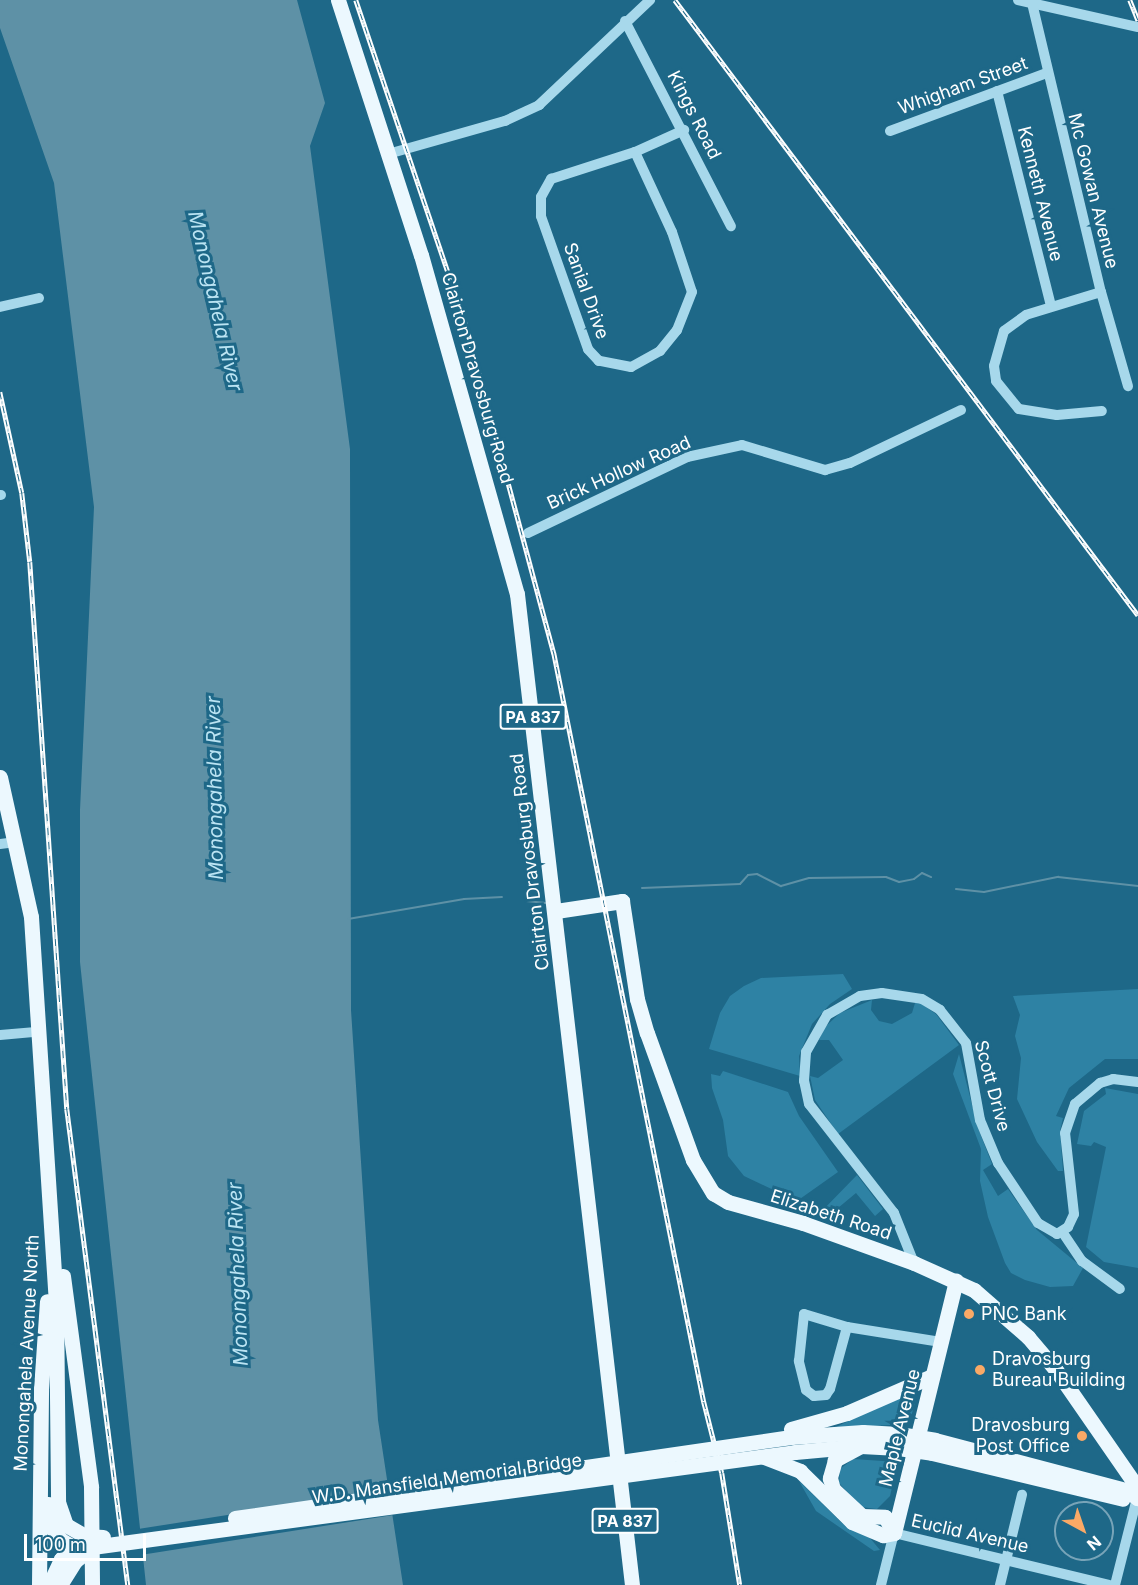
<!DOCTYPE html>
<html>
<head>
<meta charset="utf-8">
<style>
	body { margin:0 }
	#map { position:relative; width:1138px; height:1585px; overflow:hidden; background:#1e6888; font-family:Inter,sans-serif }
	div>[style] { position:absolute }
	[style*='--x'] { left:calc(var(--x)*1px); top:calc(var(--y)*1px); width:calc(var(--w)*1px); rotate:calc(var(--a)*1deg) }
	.green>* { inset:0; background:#2e82a4 }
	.water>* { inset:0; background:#5e91a6 }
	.pier>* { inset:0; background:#1e6888; transform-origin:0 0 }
	.stream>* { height:2px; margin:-1px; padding:0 1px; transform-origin:1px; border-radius:1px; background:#5e91a6 }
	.minor>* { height:10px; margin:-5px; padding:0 5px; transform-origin:5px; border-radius:5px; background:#a7d8eb }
	.major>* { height:15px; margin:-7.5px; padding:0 7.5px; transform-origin:7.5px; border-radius:7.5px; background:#ecf8fe }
	.rail>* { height:4.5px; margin-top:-2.25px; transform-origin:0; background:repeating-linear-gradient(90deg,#1e6888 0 7px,#fff 0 14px); box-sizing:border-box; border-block:2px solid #fff }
	.major-bridge>* { height:15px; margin:-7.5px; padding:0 7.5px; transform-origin:7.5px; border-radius:7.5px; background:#ecf8fe }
	.dots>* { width:16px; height:16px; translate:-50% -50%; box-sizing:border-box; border:3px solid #1e6888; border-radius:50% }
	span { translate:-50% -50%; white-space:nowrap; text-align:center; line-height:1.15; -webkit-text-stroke:6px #1e6888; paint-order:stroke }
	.shield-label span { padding:2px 4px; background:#1e6888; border:2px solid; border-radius:4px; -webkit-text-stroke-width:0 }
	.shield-label { font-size:16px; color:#fff; font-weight:700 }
	.street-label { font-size:18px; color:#fff }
	.poi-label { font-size:18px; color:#fff }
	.left { translate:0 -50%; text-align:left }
	.right { translate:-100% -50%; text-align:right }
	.water-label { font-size:20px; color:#bbe4f3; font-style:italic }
	.north { position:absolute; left:1054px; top:1501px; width:60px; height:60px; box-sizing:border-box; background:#1e6888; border:2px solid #78a4b8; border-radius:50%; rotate:140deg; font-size:16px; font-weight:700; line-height:24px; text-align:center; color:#fff }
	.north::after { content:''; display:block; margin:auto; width:21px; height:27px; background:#faa966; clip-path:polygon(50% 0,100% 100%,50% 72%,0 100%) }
	.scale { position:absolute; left:24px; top:1534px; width:122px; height:27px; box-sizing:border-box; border:3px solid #fff; border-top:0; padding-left:8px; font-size:18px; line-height:21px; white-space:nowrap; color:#fff; -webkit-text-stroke:4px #1e6888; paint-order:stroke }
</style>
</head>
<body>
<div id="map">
	<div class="green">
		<i style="clip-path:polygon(843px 974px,852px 989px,830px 1004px,812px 1024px,799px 1056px,800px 1076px,709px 1049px,720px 1013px,730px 996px,744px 986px,761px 978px)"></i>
		<i style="clip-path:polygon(1138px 989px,1138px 1059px,1105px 1059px,1069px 1088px,1056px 1116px,1063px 1118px,1060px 1131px,1063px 1171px,1058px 1171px,1037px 1142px,1017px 1099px,1021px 1058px,1015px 1036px,1020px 1015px,1013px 996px)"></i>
		<i style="clip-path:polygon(872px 1000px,871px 1010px,879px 1021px,892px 1024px,912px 1013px,915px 1003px,920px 1003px,936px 1014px,959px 1045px,838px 1134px,815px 1100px,810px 1076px,818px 1078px,843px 1060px,829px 1040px,819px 1040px,824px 1028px,840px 1013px)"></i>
		<i style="clip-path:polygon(959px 1054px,978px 1128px,992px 1164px,983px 1170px,998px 1196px,1008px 1189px,1037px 1230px,1083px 1268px,1073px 1286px,1050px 1287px,1025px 1280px,1011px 1273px,1005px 1263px,988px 1217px,980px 1181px,981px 1149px,953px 1074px)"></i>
		<i style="clip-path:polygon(723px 1071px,788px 1092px,799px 1116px,838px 1172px,797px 1201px,744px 1176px,728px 1156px,723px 1120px,712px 1088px,711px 1074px,720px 1076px)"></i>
		<i style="clip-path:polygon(1105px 1088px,1138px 1094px,1138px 1268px,1104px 1262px,1086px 1247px,1106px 1147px,1094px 1142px,1091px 1146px,1077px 1144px,1084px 1111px,1106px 1094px)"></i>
		<i style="clip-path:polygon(857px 1175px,883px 1209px,875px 1216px,856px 1193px,838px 1208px,845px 1216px,838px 1221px,819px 1214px)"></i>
		<i style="clip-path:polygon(907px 1393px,916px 1399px,909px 1424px,834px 1428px)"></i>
		<i style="clip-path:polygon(853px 1459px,898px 1462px,890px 1496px,877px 1509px,861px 1507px,839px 1483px,840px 1469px)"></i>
		<i style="clip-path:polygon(799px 1481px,842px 1523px,870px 1538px,880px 1550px,874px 1551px,816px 1511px)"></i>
	</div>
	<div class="water">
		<i style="clip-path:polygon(0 0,297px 0,325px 103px,310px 146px,350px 449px,351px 1010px,378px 1420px,403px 1585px,146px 1585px,80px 962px,80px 810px,94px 507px,54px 183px,0 28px)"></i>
	</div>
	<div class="pier">
		<i style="left:391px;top:1489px;width:26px;height:256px;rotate:81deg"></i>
	</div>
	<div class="stream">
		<i style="--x:642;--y:888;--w:98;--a:-2.3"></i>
		<i style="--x:740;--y:884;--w:12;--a:-48"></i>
		<i style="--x:748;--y:875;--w:9;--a:-6"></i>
		<i style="--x:757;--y:874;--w:27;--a:27"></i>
		<i style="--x:781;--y:886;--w:29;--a:-16"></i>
		<i style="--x:809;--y:878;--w:77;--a:-0.7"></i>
		<i style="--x:886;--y:877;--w:14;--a:21"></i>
		<i style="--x:899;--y:882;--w:15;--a:-11"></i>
		<i style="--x:914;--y:879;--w:10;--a:-37"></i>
		<i style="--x:922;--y:873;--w:10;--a:24"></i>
		<i style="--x:956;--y:889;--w:28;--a:6"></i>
		<i style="--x:984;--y:892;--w:76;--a:-11.5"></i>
		<i style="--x:1058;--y:877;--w:81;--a:6.4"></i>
		<i style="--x:526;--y:901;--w:20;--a:6"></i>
		<i style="--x:348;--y:919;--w:118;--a:-9.8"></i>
		<i style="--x:464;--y:899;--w:38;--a:-3"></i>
	</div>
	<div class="minor">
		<i style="--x:1018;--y:0;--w:123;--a:12.7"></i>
		<i style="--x:1032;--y:3;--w:297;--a:76.6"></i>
		<i style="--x:1101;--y:292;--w:98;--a:74"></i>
		<i style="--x:625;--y:21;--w:231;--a:62.7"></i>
		<i style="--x:997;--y:91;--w:222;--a:75.9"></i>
		<i style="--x:890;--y:131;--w:167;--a:-20.3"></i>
		<i style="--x:635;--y:152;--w:88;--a:65.2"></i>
		<i style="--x:672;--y:232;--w:63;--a:71.6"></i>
		<i style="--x:692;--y:292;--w:41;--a:111.5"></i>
		<i style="--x:677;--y:330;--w:27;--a:129"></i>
		<i style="--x:660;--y:351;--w:33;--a:151"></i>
		<i style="--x:631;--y:367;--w:33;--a:-169"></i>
		<i style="--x:599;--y:361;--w:16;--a:-133"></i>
		<i style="--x:588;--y:349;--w:141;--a:-109.5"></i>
		<i style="--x:541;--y:216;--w:19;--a:-90"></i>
		<i style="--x:541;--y:197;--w:21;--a:-61"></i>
		<i style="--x:551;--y:179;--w:88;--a:-17.8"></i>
		<i style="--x:635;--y:152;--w:54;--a:-24.2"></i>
		<i style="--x:388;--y:154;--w:122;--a:-15.8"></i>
		<i style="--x:505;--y:121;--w:38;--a:-25"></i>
		<i style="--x:539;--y:105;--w:153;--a:-43.4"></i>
		<i style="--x:1101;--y:292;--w:78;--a:163"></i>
		<i style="--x:1026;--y:315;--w:27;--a:144"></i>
		<i style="--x:1004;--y:331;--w:36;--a:106"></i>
		<i style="--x:994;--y:366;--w:15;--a:82"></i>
		<i style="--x:996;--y:381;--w:36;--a:51"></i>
		<i style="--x:1019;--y:409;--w:38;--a:9"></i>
		<i style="--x:1057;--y:415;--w:45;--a:-5.1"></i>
		<i style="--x:0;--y:307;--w:40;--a:-13"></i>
		<i style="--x:0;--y:495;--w:1;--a:0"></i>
		<i style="--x:528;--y:533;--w:176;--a:-25.5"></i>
		<i style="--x:687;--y:457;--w:56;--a:-12.3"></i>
		<i style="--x:742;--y:445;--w:87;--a:16.8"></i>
		<i style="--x:825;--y:470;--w:26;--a:-16"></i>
		<i style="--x:850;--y:463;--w:123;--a:-25.5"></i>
		<i style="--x:0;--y:844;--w:16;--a:-7"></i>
		<i style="--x:0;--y:1035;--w:36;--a:-5"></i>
		<i style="--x:1063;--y:1233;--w:34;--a:56"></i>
		<i style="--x:1082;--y:1261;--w:47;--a:36.4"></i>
		<i style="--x:914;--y:1263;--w:54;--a:-111.8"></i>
		<i style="--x:894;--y:1213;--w:138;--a:-127.9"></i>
		<i style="--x:809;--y:1104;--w:24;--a:-102"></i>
		<i style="--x:804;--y:1081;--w:29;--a:-86"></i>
		<i style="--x:806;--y:1052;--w:43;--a:-60.4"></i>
		<i style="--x:827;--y:1015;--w:38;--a:-30"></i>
		<i style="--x:860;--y:996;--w:22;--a:-8"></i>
		<i style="--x:882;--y:993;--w:40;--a:8.5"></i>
		<i style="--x:922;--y:999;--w:21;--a:31"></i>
		<i style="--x:940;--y:1010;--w:42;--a:51.8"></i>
		<i style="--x:966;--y:1043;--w:78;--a:79.7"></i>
		<i style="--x:980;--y:1120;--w:47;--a:67.3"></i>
		<i style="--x:998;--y:1163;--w:72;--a:56.3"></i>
		<i style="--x:1038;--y:1223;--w:22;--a:30"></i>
		<i style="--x:1057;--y:1234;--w:13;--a:-32"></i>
		<i style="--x:1068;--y:1227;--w:14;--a:-65"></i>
		<i style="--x:1074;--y:1214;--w:81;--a:-96.3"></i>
		<i style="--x:1065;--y:1133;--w:31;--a:-71"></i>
		<i style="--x:1075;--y:1104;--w:33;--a:-40"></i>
		<i style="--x:1100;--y:1083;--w:14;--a:-17"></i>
		<i style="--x:1113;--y:1079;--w:25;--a:7"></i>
		<i style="--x:847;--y:1327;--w:64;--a:105.3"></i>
		<i style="--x:830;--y:1389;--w:7;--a:124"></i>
		<i style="--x:826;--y:1395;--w:12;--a:175"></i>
		<i style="--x:814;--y:1396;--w:10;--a:-143"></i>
		<i style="--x:806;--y:1390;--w:30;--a:-104"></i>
		<i style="--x:799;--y:1361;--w:47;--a:-83.9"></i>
		<i style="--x:804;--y:1314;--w:45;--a:16.8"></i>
		<i style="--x:847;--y:1327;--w:95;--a:9.1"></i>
		<i style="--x:881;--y:1585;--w:54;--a:-76"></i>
		<i style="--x:894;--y:1533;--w:221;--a:13.6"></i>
		<i style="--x:1000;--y:1585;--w:93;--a:-76.3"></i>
		<i style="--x:1115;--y:1585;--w:90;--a:-75.8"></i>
	</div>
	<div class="major">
		<i style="--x:338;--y:0;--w:268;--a:72"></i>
		<i style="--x:421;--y:255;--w:352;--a:74.2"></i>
		<i style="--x:517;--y:594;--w:998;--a:83.38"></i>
		<i style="--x:0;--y:777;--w:143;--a:77.5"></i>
		<i style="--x:31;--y:917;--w:385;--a:86.3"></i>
		<i style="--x:56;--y:1301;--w:201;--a:89.4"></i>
		<i style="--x:58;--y:1502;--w:24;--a:71"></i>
		<i style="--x:66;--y:1525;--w:22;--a:30"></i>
		<i style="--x:556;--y:911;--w:67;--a:-8.6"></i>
		<i style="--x:622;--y:901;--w:99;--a:81.3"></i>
		<i style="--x:637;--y:999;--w:35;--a:74"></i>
		<i style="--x:647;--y:1033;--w:135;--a:70.1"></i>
		<i style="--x:693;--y:1160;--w:39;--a:59"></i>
		<i style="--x:713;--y:1193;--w:17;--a:31"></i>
		<i style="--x:728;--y:1202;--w:78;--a:15.6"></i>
		<i style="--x:803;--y:1223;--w:118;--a:19.8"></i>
		<i style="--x:914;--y:1263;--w:66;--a:24.2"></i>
		<i style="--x:974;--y:1290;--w:72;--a:41"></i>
		<i style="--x:1028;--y:1337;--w:43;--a:49.7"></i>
		<i style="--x:1056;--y:1370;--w:142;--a:55.3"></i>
		<i style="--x:1137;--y:1487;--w:11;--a:90"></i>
		<i style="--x:63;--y:1276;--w:213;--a:82.4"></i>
		<i style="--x:91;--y:1487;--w:98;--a:89.4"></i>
		<i style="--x:791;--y:1429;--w:58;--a:-15.9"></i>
		<i style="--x:847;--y:1413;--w:93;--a:-23.5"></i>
		<i style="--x:791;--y:1437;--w:72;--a:-4"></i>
		<i style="--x:863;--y:1432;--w:36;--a:3"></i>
		<i style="--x:935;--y:1440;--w:197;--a:14.7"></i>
		<i style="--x:1126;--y:1490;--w:14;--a:36"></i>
		<i style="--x:861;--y:1446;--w:30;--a:152"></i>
		<i style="--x:835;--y:1460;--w:19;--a:106"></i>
		<i style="--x:830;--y:1478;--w:11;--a:75"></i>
		<i style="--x:833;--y:1489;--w:40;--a:43"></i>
		<i style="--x:862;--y:1516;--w:23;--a:2"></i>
		<i style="--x:885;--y:1517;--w:18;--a:61"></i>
		<i style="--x:795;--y:1452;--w:66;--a:-5.2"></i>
		<i style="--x:861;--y:1446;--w:37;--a:3"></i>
		<i style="--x:932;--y:1453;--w:196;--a:13.5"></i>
		<i style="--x:764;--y:1457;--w:39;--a:21"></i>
		<i style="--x:800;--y:1471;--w:73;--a:44.4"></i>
		<i style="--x:852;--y:1522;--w:34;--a:23"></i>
		<i style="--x:883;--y:1535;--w:11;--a:-10"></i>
		<i style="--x:48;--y:1504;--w:24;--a:81"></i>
		<i style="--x:52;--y:1528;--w:15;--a:53"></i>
		<i style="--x:61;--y:1540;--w:14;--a:30"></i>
		<i style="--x:73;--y:1547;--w:12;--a:5"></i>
		<i style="--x:894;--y:1533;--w:260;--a:-76.2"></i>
		<i style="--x:39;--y:1585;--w:196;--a:-89.4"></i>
		<i style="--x:41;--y:1389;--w:88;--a:-86.1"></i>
		<i style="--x:49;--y:1585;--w:29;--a:-65"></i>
		<i style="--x:61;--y:1559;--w:25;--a:-37"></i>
		<i style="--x:60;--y:1585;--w:28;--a:-58"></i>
		<i style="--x:75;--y:1561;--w:13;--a:-39"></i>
	</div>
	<div class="rail">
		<i style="--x:356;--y:0;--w:343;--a:71.3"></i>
		<i style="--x:466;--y:325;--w:340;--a:75"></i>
		<i style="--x:554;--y:653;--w:764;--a:78.68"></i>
		<i style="--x:704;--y:1402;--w:73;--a:75.8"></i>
		<i style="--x:722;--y:1473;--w:113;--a:80.9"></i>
		<i style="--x:675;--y:0;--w:770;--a:53.03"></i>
		<i style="--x:1130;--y:0;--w:22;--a:68"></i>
		<i style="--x:0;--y:392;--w:103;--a:77.7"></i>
		<i style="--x:22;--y:493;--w:69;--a:83.4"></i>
		<i style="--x:30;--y:562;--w:548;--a:86.13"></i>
		<i style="--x:67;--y:1109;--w:480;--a:82.7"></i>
	</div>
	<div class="major-bridge">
		<i style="--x:899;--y:1434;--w:36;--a:9"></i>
		<i style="--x:898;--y:1448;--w:34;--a:8"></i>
		<i style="--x:235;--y:1518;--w:562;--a:-8.29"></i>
		<i style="--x:85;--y:1536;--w:18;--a:3"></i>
		<i style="--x:85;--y:1548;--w:716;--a:-7.7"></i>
	</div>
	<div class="dots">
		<i style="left:969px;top:1314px;background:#faa966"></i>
		<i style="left:980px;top:1370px;background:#faa966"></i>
		<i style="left:1082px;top:1436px;background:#faa966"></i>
	</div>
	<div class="shield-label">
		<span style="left:533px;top:717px">PA 837</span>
		<span style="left:625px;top:1521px">PA 837</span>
	</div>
	<div class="street-label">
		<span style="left:963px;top:86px;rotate:-20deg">Whigham Street</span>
		<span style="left:694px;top:115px;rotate:63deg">Kings Road</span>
		<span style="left:1093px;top:191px;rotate:76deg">Mc Gowan Avenue</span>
		<span style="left:1040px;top:194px;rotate:76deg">Kenneth Avenue</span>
		<span style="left:586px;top:291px;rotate:70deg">Sanial Drive</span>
		<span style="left:477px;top:378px;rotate:74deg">Clairton Dravosburg Road</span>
		<span style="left:619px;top:473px;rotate:-24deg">Brick Hollow Road</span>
		<span style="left:530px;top:862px;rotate:-97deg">Clairton Dravosburg Road</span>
		<span style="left:992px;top:1086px;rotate:75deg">Scott Drive</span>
		<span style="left:831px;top:1215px;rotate:18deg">Elizabeth Road</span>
		<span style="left:27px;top:1353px;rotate:-87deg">Monongahela Avenue North</span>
		<span style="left:900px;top:1428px;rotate:-76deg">Maple Avenue</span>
		<span style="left:447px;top:1479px;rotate:-8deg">W.D. Mansfield Memorial Bridge</span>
		<span style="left:970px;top:1534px;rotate:13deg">Euclid Avenue</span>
	</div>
	<div class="poi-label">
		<span class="left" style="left:981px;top:1314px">PNC Bank</span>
		<span class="left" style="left:992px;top:1370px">Dravosburg<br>Bureau Building</span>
		<span class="right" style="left:1070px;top:1436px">Dravosburg<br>Post Office</span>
	</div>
	<div class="water-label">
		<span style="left:215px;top:301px;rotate:77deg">Monongahela River</span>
		<span style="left:215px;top:788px;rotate:-91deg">Monongahela River</span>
		<span style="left:238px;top:1274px;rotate:-92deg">Monongahela River</span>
	</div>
	<div class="north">N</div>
	<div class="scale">100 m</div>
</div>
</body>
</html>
